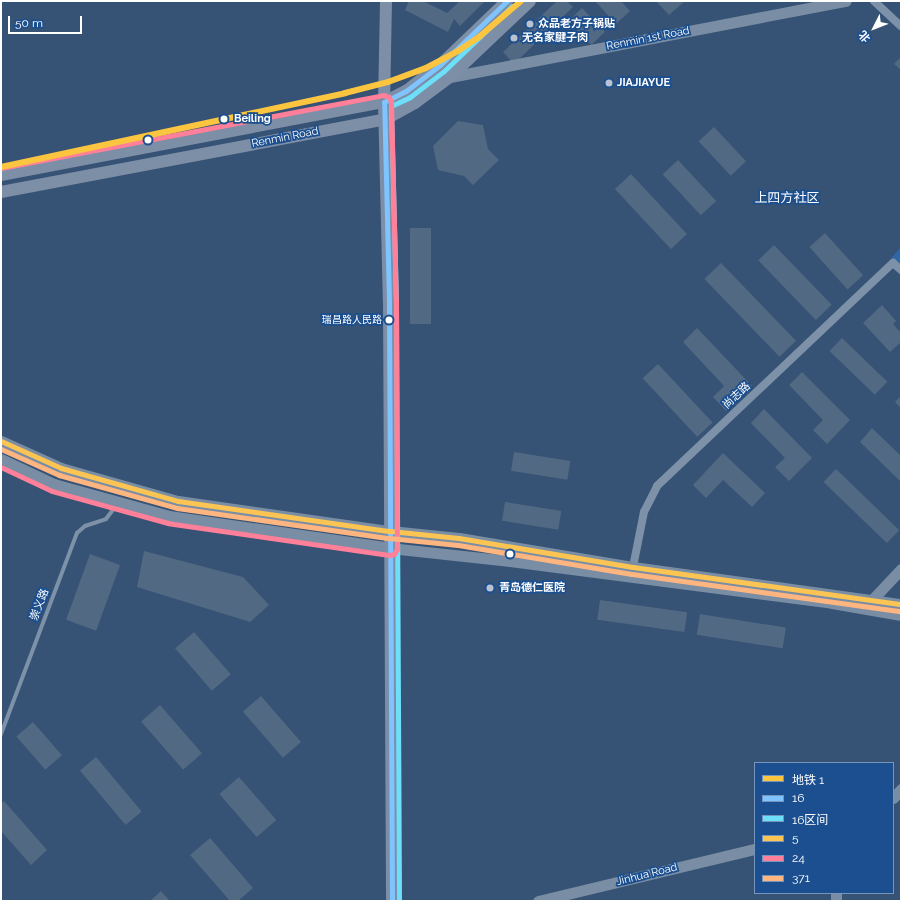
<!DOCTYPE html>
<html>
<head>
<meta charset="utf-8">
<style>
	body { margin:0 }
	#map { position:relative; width:902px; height:902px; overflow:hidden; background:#365274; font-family:Raleway,"Noto Sans SC",sans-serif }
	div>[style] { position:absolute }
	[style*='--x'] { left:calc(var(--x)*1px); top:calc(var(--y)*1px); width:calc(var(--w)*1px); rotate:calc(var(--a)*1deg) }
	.green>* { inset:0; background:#2f66a5 }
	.building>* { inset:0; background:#526984; transform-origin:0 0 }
	.lane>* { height:4px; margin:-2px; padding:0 2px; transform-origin:2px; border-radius:2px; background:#7d92a8 }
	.street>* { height:8px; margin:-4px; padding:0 4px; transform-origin:4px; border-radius:4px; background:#7d92a8 }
	.secondary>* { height:11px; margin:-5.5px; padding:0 5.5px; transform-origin:5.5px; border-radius:5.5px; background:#798da4 }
	.primary>* { height:12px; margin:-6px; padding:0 6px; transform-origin:6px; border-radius:6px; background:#7d8ea7 }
	.bus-1>* { height:5px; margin:-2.5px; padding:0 2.5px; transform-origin:2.5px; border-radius:2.5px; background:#80c4ff }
	.bus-2>* { height:5px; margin:-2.5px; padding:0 2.5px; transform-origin:2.5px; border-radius:2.5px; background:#6ddff8 }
	.bus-3>* { height:5px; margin:-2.5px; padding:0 2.5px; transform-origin:2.5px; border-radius:2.5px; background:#fcc553 }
	.bus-4>* { height:5px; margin:-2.5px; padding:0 2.5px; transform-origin:2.5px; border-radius:2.5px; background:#ff8098 }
	.bus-5>* { height:5px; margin:-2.5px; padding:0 2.5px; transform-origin:2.5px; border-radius:2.5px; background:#ffb580 }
	.metro-1>* { height:6px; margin:-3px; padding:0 3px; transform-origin:3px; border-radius:3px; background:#fbc540 }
	.dots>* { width:11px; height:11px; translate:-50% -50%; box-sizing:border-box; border:2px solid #1b4f8f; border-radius:50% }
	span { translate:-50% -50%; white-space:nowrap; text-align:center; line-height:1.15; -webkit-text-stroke:3.5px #1b4f8f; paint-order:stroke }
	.bus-label { font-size:10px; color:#fff }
	.right { translate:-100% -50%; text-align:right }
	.poi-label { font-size:11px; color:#fff; font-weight:700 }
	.left { translate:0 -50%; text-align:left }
	.street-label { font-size:11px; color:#fff }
	.stop-label { font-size:11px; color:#fff; font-weight:700 }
	.quarter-label { font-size:13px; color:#fff }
	.frame { position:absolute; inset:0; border:2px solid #fff; pointer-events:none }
	.legend { position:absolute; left:754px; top:762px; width:140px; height:132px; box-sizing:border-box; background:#1b4f8f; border:1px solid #7695bc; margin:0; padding:5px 7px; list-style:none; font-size:12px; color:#fff }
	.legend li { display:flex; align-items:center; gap:8px; height:20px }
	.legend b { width:20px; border:1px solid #7695bc }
	.north { position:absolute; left:854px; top:8px; width:40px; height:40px; -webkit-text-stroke:3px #1b4f8f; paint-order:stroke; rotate:228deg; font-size:11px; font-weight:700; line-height:16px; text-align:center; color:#fff }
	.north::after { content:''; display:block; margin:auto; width:14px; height:18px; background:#fff; clip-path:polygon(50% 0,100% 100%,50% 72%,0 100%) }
	.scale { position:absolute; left:8px; top:16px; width:74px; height:18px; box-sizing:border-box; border:2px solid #fff; border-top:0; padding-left:5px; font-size:12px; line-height:14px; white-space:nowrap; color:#fff; -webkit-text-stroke:3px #1b4f8f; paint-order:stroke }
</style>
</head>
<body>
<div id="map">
	<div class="green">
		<i style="clip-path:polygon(901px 247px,901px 268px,891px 258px)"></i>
	</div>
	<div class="building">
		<i style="clip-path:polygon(409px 1px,423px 1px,447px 13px,460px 1px,485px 1px,460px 26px,454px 19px,448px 32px,405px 10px)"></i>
		<i style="clip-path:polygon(557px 1px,567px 1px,573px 7px,514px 64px,503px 52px)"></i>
		<i style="clip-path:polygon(595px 1px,621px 1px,630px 11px,616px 24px)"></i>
		<i style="clip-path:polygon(656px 1px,682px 1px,684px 2px,669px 15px)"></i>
		<i style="left:582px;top:8px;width:33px;height:19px;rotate:46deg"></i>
		<i style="clip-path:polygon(901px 57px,901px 70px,894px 64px)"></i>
		<i style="clip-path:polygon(458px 121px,483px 125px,488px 149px,499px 160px,473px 185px,464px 176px,438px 170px,433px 146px)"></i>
		<i style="left:714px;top:127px;width:47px;height:21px;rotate:47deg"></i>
		<i style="left:678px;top:160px;width:56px;height:21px;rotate:47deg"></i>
		<i style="left:631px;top:174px;width:82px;height:22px;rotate:47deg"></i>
		<i style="left:410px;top:228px;width:21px;height:96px"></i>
		<i style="left:825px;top:233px;width:57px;height:21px;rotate:48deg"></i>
		<i style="left:774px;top:245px;width:83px;height:22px;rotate:46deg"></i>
		<i style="left:721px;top:263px;width:108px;height:23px;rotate:46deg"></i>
		<i style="clip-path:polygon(882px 305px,896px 321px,893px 324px,901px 333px,901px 342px,890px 352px,863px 323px)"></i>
		<i style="clip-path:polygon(697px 328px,752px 386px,726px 411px,713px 397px,724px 386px,683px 342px)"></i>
		<i style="left:842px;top:338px;width:63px;height:18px;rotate:44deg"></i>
		<i style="left:658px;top:364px;width:80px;height:21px;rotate:47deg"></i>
		<i style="clip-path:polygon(802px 372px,850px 420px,827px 444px,813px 430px,823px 420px,789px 385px)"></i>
		<i style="clip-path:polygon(901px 396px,901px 408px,895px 402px)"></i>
		<i style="clip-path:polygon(764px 409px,812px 458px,789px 481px,775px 467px,785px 458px,751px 423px)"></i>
		<i style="clip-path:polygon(872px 428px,901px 456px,901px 482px,860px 442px)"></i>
		<i style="left:514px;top:452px;width:57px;height:19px;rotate:9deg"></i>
		<i style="clip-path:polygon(723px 453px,765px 493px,752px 507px,723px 480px,706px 498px,693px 485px)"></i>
		<i style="left:836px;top:469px;width:88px;height:18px;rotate:44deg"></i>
		<i style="left:505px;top:502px;width:57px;height:19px;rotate:9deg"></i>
		<i style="clip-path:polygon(144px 551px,243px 577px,269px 605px,250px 622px,137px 587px)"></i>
		<i style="left:90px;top:554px;width:32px;height:70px;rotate:20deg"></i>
		<i style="left:600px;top:600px;width:88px;height:20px;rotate:8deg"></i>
		<i style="left:700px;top:614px;width:87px;height:21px;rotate:9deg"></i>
		<i style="left:194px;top:632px;width:56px;height:25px;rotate:49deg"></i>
		<i style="left:261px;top:696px;width:61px;height:24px;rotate:49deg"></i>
		<i style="left:160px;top:705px;width:64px;height:25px;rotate:49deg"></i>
		<i style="left:33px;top:722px;width:44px;height:22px;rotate:49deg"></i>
		<i style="left:96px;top:757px;width:71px;height:21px;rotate:50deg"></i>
		<i style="left:239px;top:777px;width:57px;height:26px;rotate:49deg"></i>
		<i style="clip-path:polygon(4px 801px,47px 850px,31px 865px,1px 831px,1px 804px)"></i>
		<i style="clip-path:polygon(210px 838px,253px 888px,238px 901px,230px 901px,190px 855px)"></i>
		<i style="clip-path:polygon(161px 891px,170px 901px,150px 901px)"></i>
	</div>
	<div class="lane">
		<i style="--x:1;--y:734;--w:215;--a:-69.3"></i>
		<i style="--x:77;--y:533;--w:11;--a:-41"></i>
		<i style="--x:85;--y:526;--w:22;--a:-18"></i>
		<i style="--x:106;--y:519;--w:20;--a:-53"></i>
	</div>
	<div class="street">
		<i style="--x:874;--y:1;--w:37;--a:43"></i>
		<i style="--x:633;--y:567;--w:56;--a:-78.7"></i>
		<i style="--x:644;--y:512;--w:29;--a:-63"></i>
		<i style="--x:657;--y:486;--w:325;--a:-43.4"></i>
		<i style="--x:893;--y:263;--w:11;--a:41"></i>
	</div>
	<div class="secondary">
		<i style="--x:450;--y:77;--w:403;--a:-10.9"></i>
		<i style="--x:1;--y:441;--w:66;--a:24.2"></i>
		<i style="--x:61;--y:468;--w:122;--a:15.8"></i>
		<i style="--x:178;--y:501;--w:214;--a:8.1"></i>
		<i style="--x:390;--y:531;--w:69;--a:5.8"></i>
		<i style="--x:459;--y:538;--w:176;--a:9.5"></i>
		<i style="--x:633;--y:567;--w:271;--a:7.9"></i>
		<i style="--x:1;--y:459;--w:59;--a:25.3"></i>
		<i style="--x:54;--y:484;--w:119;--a:15.5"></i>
		<i style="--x:169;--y:516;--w:223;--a:8.2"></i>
		<i style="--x:390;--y:548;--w:121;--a:6.2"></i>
		<i style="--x:510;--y:561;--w:325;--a:7.4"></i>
		<i style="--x:832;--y:603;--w:70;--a:9.9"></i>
		<i style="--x:869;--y:603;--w:47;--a:-46.7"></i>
		<i style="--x:893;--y:798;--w:12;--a:-48"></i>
		<i style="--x:538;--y:901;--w:223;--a:-13.5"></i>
		<i style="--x:836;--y:901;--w:8;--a:-90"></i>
	</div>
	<div class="primary">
		<i style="--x:386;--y:1;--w:101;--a:91.1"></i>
		<i style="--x:384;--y:102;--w:199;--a:88.6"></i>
		<i style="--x:389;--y:301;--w:600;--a:89.71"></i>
		<i style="--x:1;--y:175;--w:390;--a:-10.8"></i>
		<i style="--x:384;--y:102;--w:25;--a:-27"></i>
		<i style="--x:406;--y:91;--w:43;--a:-37.4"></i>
		<i style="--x:440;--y:65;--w:93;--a:-43.7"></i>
		<i style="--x:1;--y:192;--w:392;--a:-10.7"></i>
		<i style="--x:386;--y:119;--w:33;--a:-29"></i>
		<i style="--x:415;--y:103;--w:44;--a:-36.6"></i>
		<i style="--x:450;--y:77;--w:110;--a:-43.5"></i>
	</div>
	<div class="bus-1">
		<i style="--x:392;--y:901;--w:600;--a:-90.29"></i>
		<i style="--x:389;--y:301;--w:199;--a:-91.4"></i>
		<i style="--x:384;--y:102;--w:25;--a:-27"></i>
		<i style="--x:406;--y:91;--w:43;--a:-37.4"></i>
		<i style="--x:440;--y:65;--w:93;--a:-43.7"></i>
	</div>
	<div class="bus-2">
		<i style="--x:399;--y:901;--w:600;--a:-90.29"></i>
		<i style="--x:396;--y:301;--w:195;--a:-91.5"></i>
		<i style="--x:391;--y:106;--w:21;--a:-25"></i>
		<i style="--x:410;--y:97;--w:43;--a:-37.4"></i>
		<i style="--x:444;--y:71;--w:94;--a:-43.7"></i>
	</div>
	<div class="bus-3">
		<i style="--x:1;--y:441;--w:66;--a:24.2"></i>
		<i style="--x:61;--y:468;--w:122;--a:15.8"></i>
		<i style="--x:178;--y:501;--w:214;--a:8.1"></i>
		<i style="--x:390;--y:531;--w:69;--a:5.8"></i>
		<i style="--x:459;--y:538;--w:176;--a:9.5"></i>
		<i style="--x:633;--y:567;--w:271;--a:7.9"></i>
	</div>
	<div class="bus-4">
		<i style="--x:1;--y:168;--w:389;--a:-10.8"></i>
		<i style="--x:383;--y:95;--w:6;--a:18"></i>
		<i style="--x:389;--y:97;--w:5;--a:68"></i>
		<i style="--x:391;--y:102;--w:199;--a:88.6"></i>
		<i style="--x:396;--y:301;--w:248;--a:89.8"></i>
		<i style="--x:397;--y:549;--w:6;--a:121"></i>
		<i style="--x:394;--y:554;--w:5;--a:169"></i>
		<i style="--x:389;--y:555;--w:223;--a:-171.8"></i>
		<i style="--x:168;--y:523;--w:120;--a:-164.6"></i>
		<i style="--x:52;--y:491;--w:56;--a:-154.8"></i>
	</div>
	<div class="bus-5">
		<i style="--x:1;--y:449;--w:64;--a:24.1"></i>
		<i style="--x:59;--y:475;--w:123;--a:15.6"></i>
		<i style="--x:177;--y:508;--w:214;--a:8.1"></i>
		<i style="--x:389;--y:538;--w:69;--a:5.8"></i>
		<i style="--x:458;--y:545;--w:176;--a:9.5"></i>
		<i style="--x:632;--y:574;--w:271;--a:7.9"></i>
	</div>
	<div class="metro-1">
		<i style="--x:1;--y:167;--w:352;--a:-12.1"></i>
		<i style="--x:345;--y:93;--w:44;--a:-14.3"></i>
		<i style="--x:388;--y:82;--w:40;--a:-20.2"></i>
		<i style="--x:426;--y:68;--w:36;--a:-28"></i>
		<i style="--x:458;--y:51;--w:27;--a:-34"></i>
		<i style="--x:480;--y:36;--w:54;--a:-40.5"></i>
	</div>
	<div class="dots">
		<i style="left:530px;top:24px;background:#b9c2ce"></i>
		<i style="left:514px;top:38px;background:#b9c2ce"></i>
		<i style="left:609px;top:83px;background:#b9c2ce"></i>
		<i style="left:224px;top:119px;background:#fff"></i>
		<i style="left:148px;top:140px;background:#fff"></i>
		<i style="left:389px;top:320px;background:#fff"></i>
		<i style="left:510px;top:554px;background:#fff"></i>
		<i style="left:490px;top:588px;background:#b9c2ce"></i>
	</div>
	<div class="bus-label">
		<span class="right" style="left:382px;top:320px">瑞昌路人民路</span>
	</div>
	<div class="poi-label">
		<span class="left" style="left:538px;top:24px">众品老方子锅贴</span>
		<span class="left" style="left:522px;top:38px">无名家腱子肉</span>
		<span class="left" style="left:617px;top:83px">JIAJIAYUE</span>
		<span class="left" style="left:499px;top:588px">青岛德仁医院</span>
	</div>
	<div class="street-label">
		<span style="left:648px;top:39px;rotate:-11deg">Renmin 1st Road</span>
		<span style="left:285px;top:138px;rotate:-11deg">Renmin Road</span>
		<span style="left:737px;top:396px;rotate:-43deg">尚志路</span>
		<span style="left:40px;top:605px;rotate:-69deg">崇义路</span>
		<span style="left:647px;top:875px;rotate:-14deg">Jinhua Road</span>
	</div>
	<div class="stop-label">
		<span class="left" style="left:234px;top:119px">Beiling</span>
	</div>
	<div class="quarter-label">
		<span style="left:787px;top:198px">上四方社区</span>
	</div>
	<div class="frame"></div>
	<ul class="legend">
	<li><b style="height:5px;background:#fbc540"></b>地铁 1</li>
	<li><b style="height:5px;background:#80c4ff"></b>16</li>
	<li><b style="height:5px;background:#6ddff8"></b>16区间</li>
	<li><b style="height:5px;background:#fcc553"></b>5</li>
	<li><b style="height:5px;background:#ff8098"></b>24</li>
	<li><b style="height:5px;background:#ffb580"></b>371</li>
	</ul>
	<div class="north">北</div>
	<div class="scale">50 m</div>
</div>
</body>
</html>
